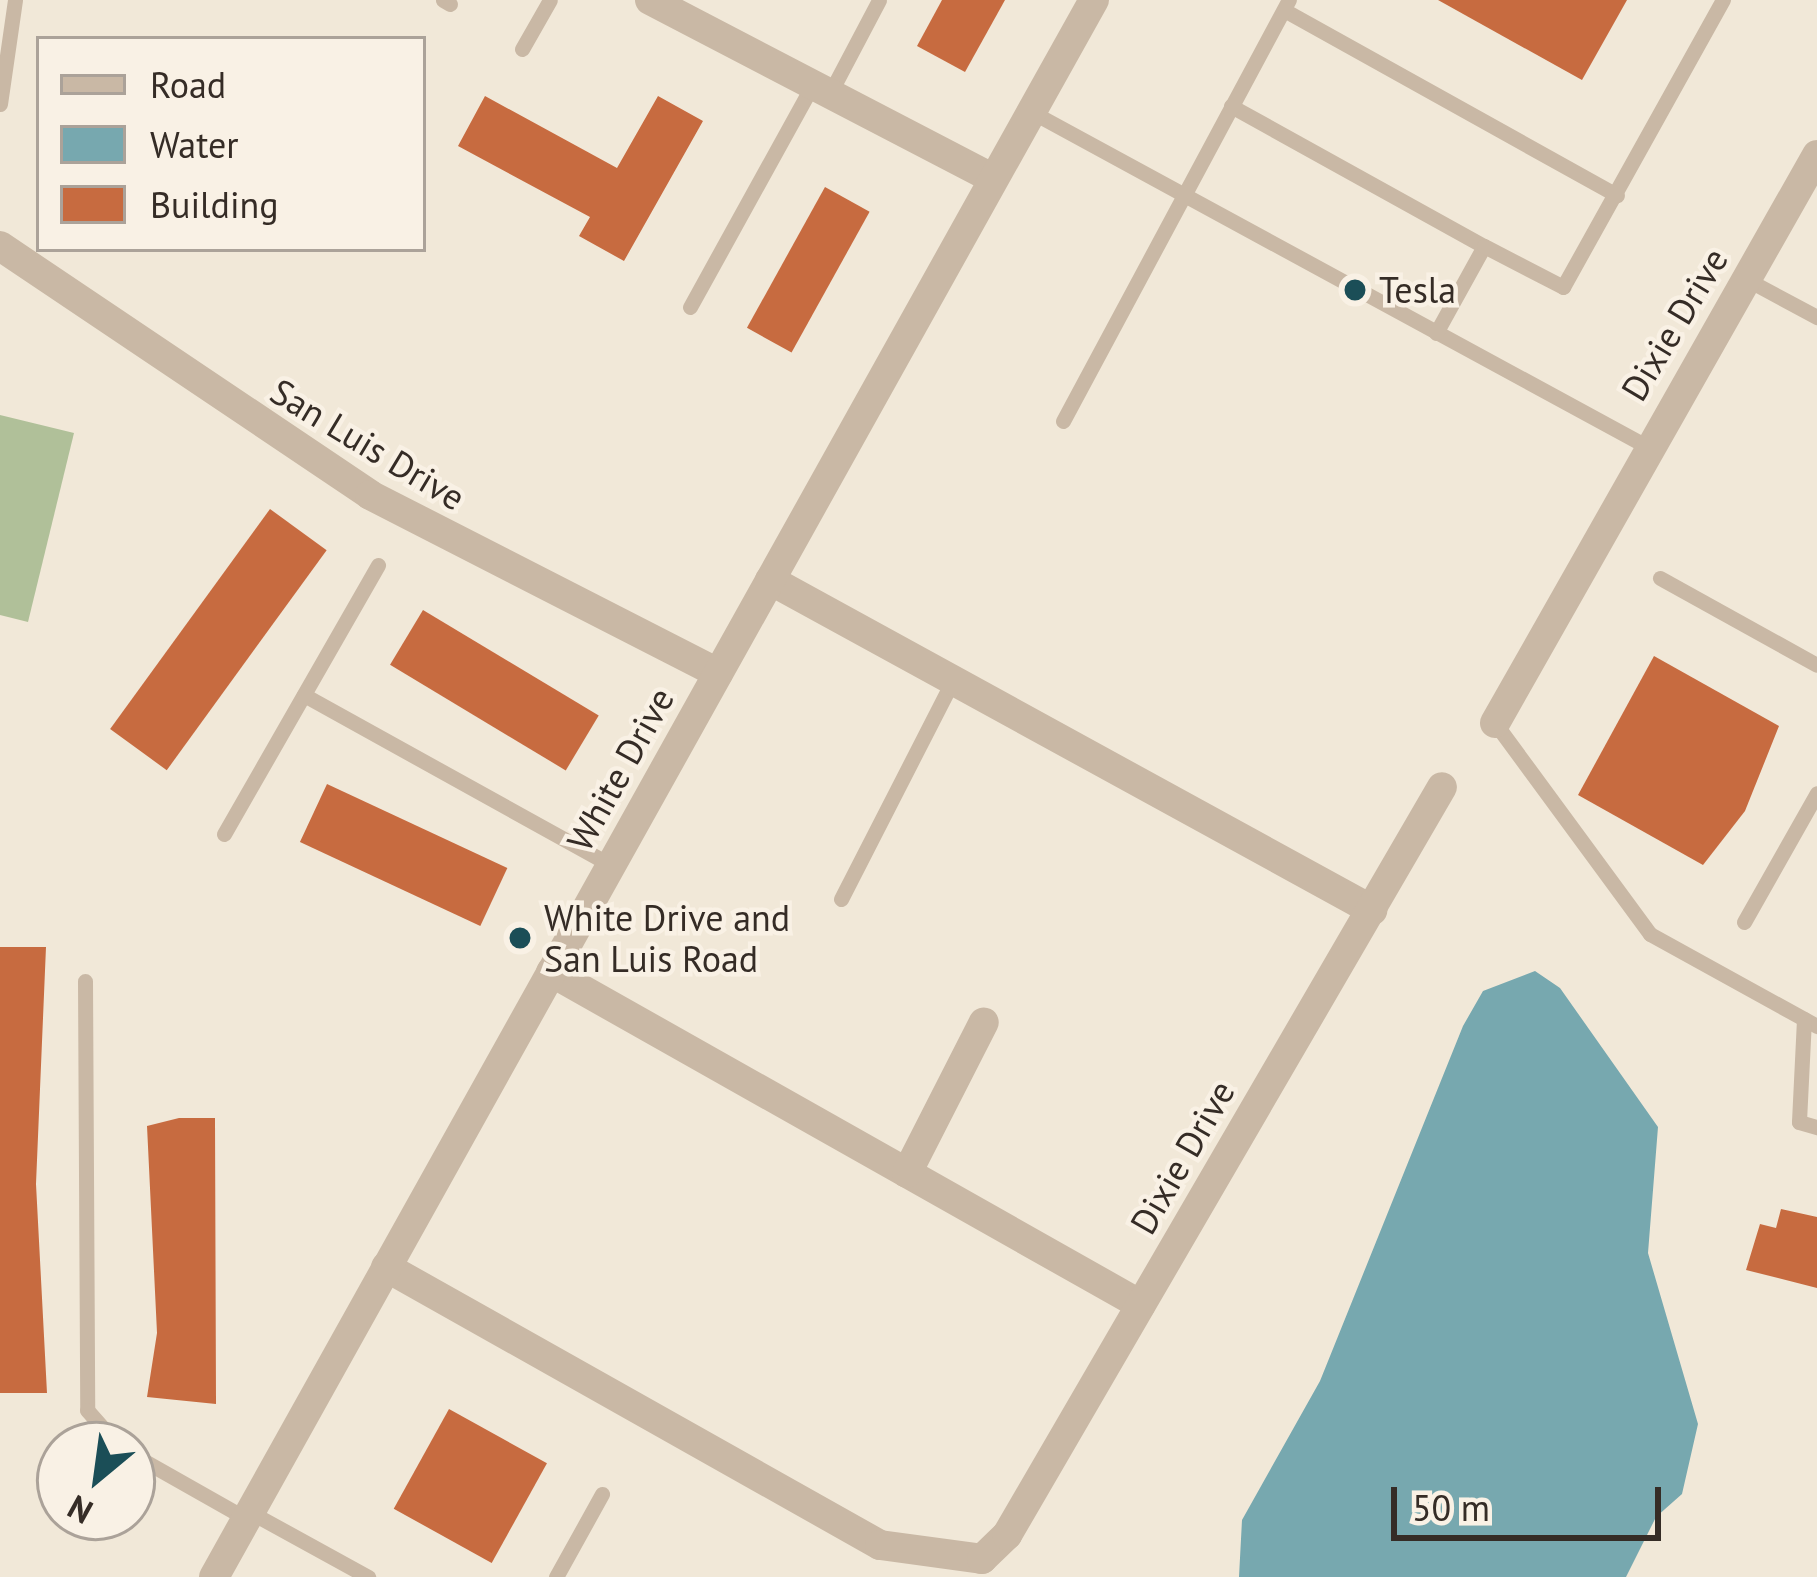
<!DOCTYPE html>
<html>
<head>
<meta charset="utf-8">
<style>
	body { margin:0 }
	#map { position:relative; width:1817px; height:1577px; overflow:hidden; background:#f1e8d8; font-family:"PT Sans",sans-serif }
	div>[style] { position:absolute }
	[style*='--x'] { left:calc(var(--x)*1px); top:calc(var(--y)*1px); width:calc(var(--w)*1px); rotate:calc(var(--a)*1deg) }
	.green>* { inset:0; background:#b0c099 }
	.water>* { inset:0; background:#77a8af }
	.building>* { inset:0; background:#c76b40; transform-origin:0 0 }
	.service>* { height:15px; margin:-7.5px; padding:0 7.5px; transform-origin:7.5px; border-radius:7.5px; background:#c9b8a5 }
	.minor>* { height:30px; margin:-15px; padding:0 15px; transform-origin:15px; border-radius:15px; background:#c9b8a5 }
	.tertiary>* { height:30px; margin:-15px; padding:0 15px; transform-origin:15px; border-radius:15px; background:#c9b8a5 }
	.dots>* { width:33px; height:33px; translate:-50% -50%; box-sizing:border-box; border:6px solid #f9f1e5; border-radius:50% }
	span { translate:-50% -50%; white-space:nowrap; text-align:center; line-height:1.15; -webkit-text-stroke:9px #f9f1e5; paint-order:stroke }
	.poi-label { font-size:36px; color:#352c26 }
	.left { translate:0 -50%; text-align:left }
	.street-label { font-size:36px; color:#352c26 }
	.legend { position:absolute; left:36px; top:36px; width:390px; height:216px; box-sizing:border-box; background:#f9f1e5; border:3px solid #aba299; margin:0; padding:15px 21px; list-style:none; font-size:36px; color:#352c26 }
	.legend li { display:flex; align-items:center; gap:24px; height:60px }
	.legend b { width:60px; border:3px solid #aba299 }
	.north { position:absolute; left:36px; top:1421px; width:120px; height:120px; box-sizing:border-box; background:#f9f1e5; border:3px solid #aba299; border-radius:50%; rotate:209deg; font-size:33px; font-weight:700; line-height:48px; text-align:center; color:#352c26 }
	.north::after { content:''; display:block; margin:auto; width:42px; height:54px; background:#1b4e57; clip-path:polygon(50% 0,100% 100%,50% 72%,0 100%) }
	.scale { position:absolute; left:1391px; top:1487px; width:270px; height:54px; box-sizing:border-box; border:6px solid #352c26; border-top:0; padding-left:15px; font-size:36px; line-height:42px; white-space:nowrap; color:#352c26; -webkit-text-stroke:9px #f9f1e5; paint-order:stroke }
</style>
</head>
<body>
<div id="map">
	<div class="green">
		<i style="clip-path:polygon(0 415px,74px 433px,28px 622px,0 615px)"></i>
	</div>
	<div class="water">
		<i style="clip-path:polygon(1535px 971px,1560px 988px,1658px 1127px,1648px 1253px,1698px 1424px,1682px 1494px,1656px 1517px,1626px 1577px,1239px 1577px,1242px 1520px,1320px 1381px,1463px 1026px,1483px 991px)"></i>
	</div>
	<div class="building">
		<i style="clip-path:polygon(942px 0,1005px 0,965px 72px,917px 46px)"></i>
		<i style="clip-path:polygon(1438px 0,1627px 0,1582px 80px)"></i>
		<i style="clip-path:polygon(485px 96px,617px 168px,658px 96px,703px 121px,624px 261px,579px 236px,590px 217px,458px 146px)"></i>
		<i style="left:825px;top:187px;width:51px;height:161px;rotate:29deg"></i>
		<i style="left:270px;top:509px;width:70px;height:272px;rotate:36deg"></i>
		<i style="left:423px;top:610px;width:205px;height:64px;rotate:31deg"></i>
		<i style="clip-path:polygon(1654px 656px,1779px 726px,1745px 811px,1703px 865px,1578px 795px)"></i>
		<i style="left:327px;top:784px;width:199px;height:64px;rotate:25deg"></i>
		<i style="clip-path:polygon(0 947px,46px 947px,36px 1184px,47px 1393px,0 1393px)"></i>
		<i style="clip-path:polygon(179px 1118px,215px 1118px,216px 1404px,147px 1397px,157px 1333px,147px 1126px)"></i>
		<i style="clip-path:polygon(1781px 1209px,1817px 1217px,1817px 1288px,1746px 1270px,1760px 1224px,1776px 1228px)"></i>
		<i style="left:449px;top:1409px;width:112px;height:114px;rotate:29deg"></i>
	</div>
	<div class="service">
		<i style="--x:443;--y:0;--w:8;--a:30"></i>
		<i style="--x:1284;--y:10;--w:381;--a:29.1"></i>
		<i style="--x:522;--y:49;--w:56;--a:-60.3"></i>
		<i style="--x:829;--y:95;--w:107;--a:-62.2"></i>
		<i style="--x:0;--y:104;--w:105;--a:-81.8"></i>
		<i style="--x:1231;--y:106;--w:289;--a:29"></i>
		<i style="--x:1030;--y:111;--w:701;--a:28.54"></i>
		<i style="--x:1746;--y:279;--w:81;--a:28.2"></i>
		<i style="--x:690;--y:307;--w:252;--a:-61.1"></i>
		<i style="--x:1436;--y:333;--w:99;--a:-61.1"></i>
		<i style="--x:1484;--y:246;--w:89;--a:27.4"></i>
		<i style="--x:1563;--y:287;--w:329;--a:-60.9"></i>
		<i style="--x:1063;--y:421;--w:478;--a:-61.8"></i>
		<i style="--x:1660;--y:578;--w:179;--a:29"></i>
		<i style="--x:304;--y:695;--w:351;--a:29"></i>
		<i style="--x:1495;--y:723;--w:262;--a:53.7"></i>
		<i style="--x:1650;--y:934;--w:191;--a:28.9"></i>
		<i style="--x:224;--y:834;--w:310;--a:-60.2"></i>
		<i style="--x:841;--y:899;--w:246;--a:-62.9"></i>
		<i style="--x:1744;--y:922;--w:148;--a:-60.5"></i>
		<i style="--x:85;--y:981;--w:429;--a:89.7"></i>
		<i style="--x:87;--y:1410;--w:47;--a:48.5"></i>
		<i style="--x:1804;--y:1019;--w:103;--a:92.8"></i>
		<i style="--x:1799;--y:1122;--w:19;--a:16"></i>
		<i style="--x:132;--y:1454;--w:132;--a:29.5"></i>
		<i style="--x:250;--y:1512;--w:135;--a:28.8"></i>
		<i style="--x:556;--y:1577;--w:95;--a:-61"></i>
	</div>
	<div class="minor">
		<i style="--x:650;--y:0;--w:386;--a:27.5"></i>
		<i style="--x:0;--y:246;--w:446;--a:33.9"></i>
		<i style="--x:370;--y:495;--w:391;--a:27.1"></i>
		<i style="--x:770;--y:580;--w:687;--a:28.73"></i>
		<i style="--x:1495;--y:723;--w:653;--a:-60.45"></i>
		<i style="--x:551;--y:972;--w:677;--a:29.44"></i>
		<i style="--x:907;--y:1173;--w:169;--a:-63"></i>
		<i style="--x:386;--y:1267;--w:567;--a:29.37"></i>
		<i style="--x:880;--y:1545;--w:103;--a:7.8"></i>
		<i style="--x:982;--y:1559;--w:35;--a:-44"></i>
		<i style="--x:1007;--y:1535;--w:865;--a:-59.82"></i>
	</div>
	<div class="tertiary">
		<i style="--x:214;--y:1577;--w:1806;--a:-60.84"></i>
	</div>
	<div class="dots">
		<i style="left:1355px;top:290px;background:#1b4e57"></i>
		<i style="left:520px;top:938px;background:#1b4e57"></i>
	</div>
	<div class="poi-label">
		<span class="left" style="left:1379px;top:290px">Tesla</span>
		<span class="left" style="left:544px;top:938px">White Drive and<br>San Luis Road</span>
	</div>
	<div class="street-label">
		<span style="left:1674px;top:324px;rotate:-59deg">Dixie Drive</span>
		<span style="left:368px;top:444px;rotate:31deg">San Luis Drive</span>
		<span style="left:620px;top:769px;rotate:-61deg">White Drive</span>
		<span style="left:1182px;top:1157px;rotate:-60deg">Dixie Drive</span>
	</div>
	<ul class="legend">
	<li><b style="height:15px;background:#c9b8a5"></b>Road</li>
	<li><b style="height:33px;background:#77a8af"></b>Water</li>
	<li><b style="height:33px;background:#c76b40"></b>Building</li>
	</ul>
	<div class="north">N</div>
	<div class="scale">50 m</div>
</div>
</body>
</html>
